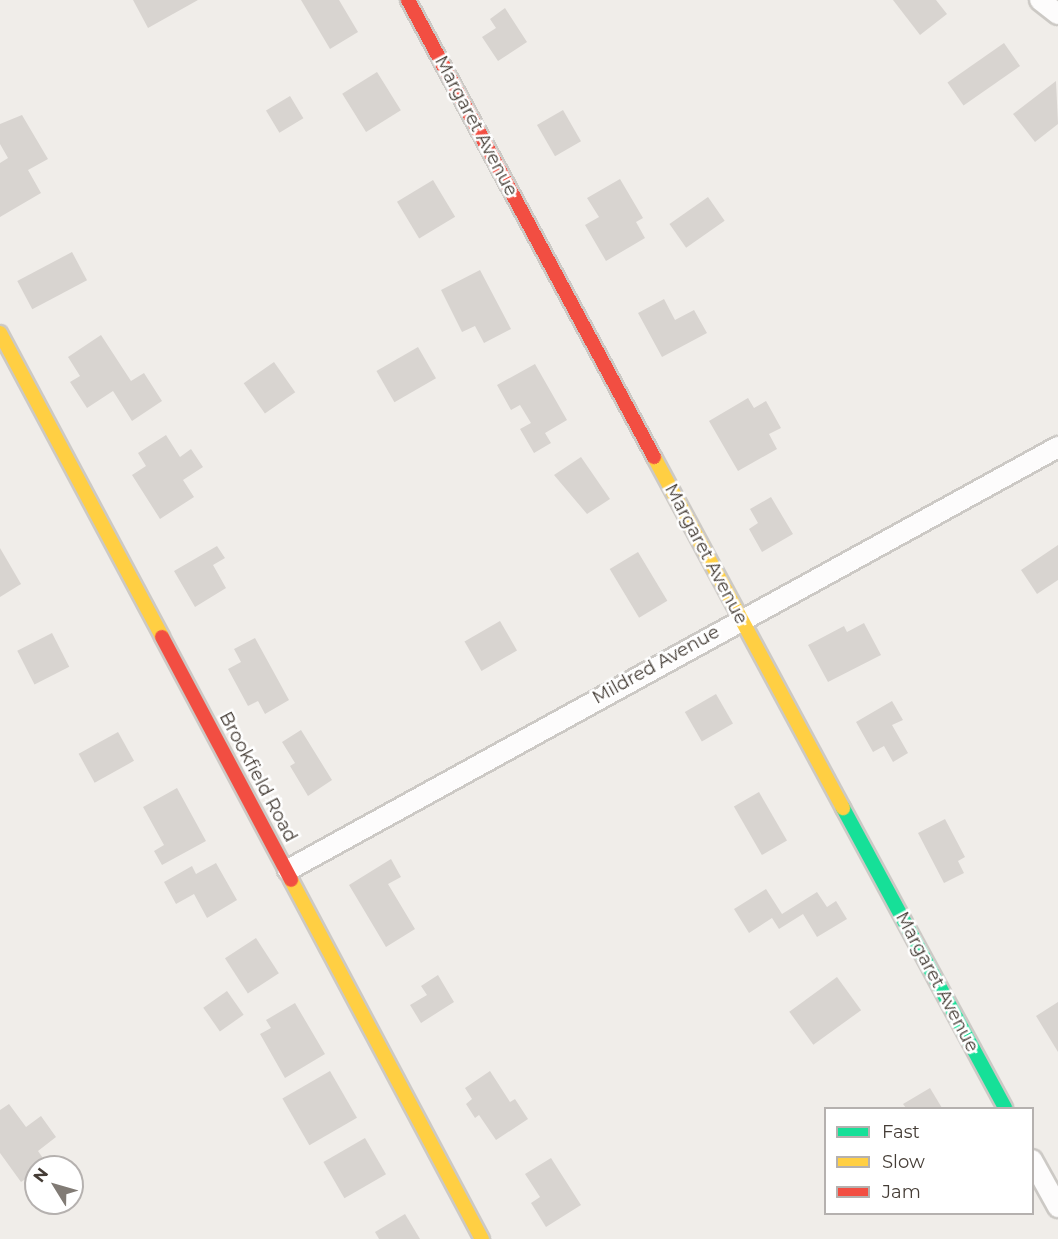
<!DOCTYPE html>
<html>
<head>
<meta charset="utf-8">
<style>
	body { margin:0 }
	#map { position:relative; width:1058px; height:1239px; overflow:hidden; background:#f0ede9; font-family:Montserrat,sans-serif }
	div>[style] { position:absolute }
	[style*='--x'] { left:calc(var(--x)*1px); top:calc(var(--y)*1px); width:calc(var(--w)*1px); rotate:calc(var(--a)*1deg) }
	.building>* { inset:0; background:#d8d4d0; transform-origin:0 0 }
	.roads { filter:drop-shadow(2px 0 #ccc9c5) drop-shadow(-2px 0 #ccc9c5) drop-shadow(0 2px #ccc9c5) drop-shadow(0 -2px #ccc9c5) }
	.street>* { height:20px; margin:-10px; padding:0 10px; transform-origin:10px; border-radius:10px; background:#fdfcfc }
	.fast>* { height:14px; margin:-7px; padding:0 7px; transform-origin:7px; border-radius:7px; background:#16e098 }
	.slow>* { height:14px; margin:-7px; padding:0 7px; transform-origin:7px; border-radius:7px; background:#ffcf43 }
	.jam>* { height:14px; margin:-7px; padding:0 7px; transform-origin:7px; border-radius:7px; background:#f24e42 }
	span { translate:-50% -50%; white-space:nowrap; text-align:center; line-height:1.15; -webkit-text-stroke:5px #fff; paint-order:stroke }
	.street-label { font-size:18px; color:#453d36 }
	.legend { position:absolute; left:824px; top:1107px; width:210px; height:108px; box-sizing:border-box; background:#fff; border:2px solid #b5b1af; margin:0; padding:8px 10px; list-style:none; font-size:18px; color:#453d36 }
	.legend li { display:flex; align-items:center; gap:12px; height:30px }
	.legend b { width:30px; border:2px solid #b5b1af }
	.north { position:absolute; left:24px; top:1155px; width:60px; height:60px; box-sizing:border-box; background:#fff; border:2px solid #b5b1af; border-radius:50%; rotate:307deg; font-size:16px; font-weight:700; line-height:24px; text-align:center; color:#453d36 }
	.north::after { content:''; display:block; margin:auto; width:21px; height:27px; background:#817b75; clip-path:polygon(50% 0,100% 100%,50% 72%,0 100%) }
</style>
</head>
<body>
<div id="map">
	<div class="building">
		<i style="clip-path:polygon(133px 0,198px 0,148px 28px)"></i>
		<i style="clip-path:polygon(301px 0,339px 0,358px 32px,330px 49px)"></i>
		<i style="clip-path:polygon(893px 0,936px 0,947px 14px,920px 35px)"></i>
		<i style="clip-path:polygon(505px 8px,527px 42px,498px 61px,482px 37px,496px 28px,490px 19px)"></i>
		<i style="left:1004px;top:43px;width:28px;height:69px;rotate:55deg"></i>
		<i style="left:377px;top:72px;width:45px;height:41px;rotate:58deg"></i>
		<i style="clip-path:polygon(1056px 81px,1058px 124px,1035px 142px,1013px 114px)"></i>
		<i style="left:290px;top:96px;width:26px;height:28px;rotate:59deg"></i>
		<i style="left:563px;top:110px;width:36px;height:30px;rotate:60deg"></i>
		<i style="clip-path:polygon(22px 115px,48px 159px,28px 170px,41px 193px,0 217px,0 163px,8px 158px,0 144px,0 124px)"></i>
		<i style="clip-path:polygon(620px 179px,643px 218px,636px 222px,645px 238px,606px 261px,585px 225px,599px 217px,587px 198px)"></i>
		<i style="left:433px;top:180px;width:43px;height:42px;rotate:59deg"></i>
		<i style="left:708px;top:197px;width:29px;height:47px;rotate:55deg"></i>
		<i style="left:72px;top:252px;width:32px;height:62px;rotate:62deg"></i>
		<i style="clip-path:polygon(480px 270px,511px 329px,484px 343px,475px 326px,462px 332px,441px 290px)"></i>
		<i style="clip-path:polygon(664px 299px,675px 320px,694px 310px,707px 333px,662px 357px,638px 313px)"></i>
		<i style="clip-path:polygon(101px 335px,131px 381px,144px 373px,162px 401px,132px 421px,113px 391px,87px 408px,70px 382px,80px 376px,68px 357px)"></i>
		<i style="left:418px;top:347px;width:36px;height:48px;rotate:60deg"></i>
		<i style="left:274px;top:362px;width:37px;height:37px;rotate:55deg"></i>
		<i style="clip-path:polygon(535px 364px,567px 420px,545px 433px,551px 443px,534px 453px,520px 429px,531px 423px,520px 405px,511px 410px,497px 385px)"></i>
		<i style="clip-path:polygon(748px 398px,754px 408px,766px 401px,781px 428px,769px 434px,777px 449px,738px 471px,709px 421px)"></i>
		<i style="clip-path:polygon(166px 435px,180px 457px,191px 449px,203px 467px,183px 480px,194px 497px,160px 519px,132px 475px,146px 466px,138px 453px)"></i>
		<i style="clip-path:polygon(581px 457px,610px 499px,587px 514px,554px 475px)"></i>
		<i style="clip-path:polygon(771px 497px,793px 534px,762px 552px,749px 529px,758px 523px,750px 509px)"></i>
		<i style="clip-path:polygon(1058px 545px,1058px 580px,1037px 594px,1021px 570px)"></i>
		<i style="clip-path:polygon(217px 546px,225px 558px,213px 565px,226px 588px,195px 607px,174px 571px)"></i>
		<i style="clip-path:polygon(0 548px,21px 584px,0 597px)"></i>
		<i style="left:638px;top:552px;width:57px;height:33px;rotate:59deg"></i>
		<i style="left:500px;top:621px;width:34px;height:41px;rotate:60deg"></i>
		<i style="clip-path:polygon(864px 623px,881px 655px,828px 682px,808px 645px,844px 626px,847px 632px)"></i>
		<i style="left:52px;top:633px;width:38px;height:39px;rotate:63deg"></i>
		<i style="clip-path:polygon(255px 638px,289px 700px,265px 714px,258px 701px,248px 706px,228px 669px,241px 662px,234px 649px)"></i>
		<i style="left:716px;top:694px;width:34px;height:36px;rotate:60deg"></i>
		<i style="clip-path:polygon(892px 701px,903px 720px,892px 725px,908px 753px,893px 762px,884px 746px,873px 752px,856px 722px)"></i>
		<i style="clip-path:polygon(301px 730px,332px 780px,308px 796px,290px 766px,295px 763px,282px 742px)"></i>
		<i style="left:118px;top:732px;width:33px;height:45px;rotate:61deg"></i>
		<i style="clip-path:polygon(177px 788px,206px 841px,162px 865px,154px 851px,164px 845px,143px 807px)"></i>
		<i style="left:759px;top:792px;width:56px;height:29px;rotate:60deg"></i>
		<i style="clip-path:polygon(945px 819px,965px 857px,958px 861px,964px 873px,944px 883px,918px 833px)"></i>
		<i style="clip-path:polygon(391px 859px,401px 877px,388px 884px,415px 929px,386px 947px,349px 885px)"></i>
		<i style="clip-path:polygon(216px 863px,237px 900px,207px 918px,194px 894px,176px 904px,164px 882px,192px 866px,196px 874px)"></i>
		<i style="clip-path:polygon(766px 889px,782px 914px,817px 892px,827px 907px,836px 901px,847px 919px,817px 937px,803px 914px,779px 929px,772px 918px,749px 933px,734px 909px)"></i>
		<i style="left:256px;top:938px;width:42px;height:37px;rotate:57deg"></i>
		<i style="clip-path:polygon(438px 975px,454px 1002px,421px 1023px,410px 1005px,427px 995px,421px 986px)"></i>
		<i style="left:837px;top:977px;width:41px;height:59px;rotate:54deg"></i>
		<i style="left:227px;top:991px;width:29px;height:29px;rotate:55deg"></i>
		<i style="clip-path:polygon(1058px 1002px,1058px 1052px,1036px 1016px)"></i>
		<i style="clip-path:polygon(295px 1003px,325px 1054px,285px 1078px,260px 1034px,271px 1028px,266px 1020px)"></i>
		<i style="left:330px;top:1071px;width:54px;height:55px;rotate:60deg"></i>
		<i style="clip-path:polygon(490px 1071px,510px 1102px,515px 1099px,528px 1119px,496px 1140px,479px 1115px,475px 1118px,466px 1104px,472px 1099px,465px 1088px)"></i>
		<i style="clip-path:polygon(930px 1088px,942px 1108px,906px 1108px,903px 1104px)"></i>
		<i style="clip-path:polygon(9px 1104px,26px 1127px,41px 1116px,56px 1137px,38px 1151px,47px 1164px,36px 1167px,36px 1172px,21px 1182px,0 1153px,0 1110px)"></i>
		<i style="left:365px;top:1138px;width:42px;height:48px;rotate:60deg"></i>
		<i style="clip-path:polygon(551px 1158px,581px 1205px,546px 1227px,531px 1203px,540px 1197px,525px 1174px)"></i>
		<i style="clip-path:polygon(405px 1214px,420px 1239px,379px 1239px,375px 1232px)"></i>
	</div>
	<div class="roads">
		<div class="street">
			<i style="--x:1040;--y:0;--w:23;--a:38"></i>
			<i style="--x:288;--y:870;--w:879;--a:-28.78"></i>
			<i style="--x:1032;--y:1160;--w:54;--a:61"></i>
		</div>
		<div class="fast">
			<i style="--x:843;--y:808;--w:341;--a:61.6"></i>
		</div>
		<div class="slow">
			<i style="--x:0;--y:333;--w:344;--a:61.9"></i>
			<i style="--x:654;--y:457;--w:399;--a:61.7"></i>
			<i style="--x:291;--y:880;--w:407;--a:62"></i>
		</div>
		<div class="jam">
			<i style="--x:408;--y:0;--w:519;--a:61.71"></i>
			<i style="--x:162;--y:637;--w:275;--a:62"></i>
		</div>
	</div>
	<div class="street-label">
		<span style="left:476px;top:126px;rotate:62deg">Margaret Avenue</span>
		<span style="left:706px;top:554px;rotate:62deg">Margaret Avenue</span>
		<span style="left:656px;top:665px;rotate:-29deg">Mildred Avenue</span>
		<span style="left:258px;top:777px;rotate:62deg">Brookfield Road</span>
		<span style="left:937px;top:982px;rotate:62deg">Margaret Avenue</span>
	</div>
	<ul class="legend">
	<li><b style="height:8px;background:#16e098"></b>Fast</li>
	<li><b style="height:8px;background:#ffcf43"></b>Slow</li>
	<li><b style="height:8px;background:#f24e42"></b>Jam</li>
	</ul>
	<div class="north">N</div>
</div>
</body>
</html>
